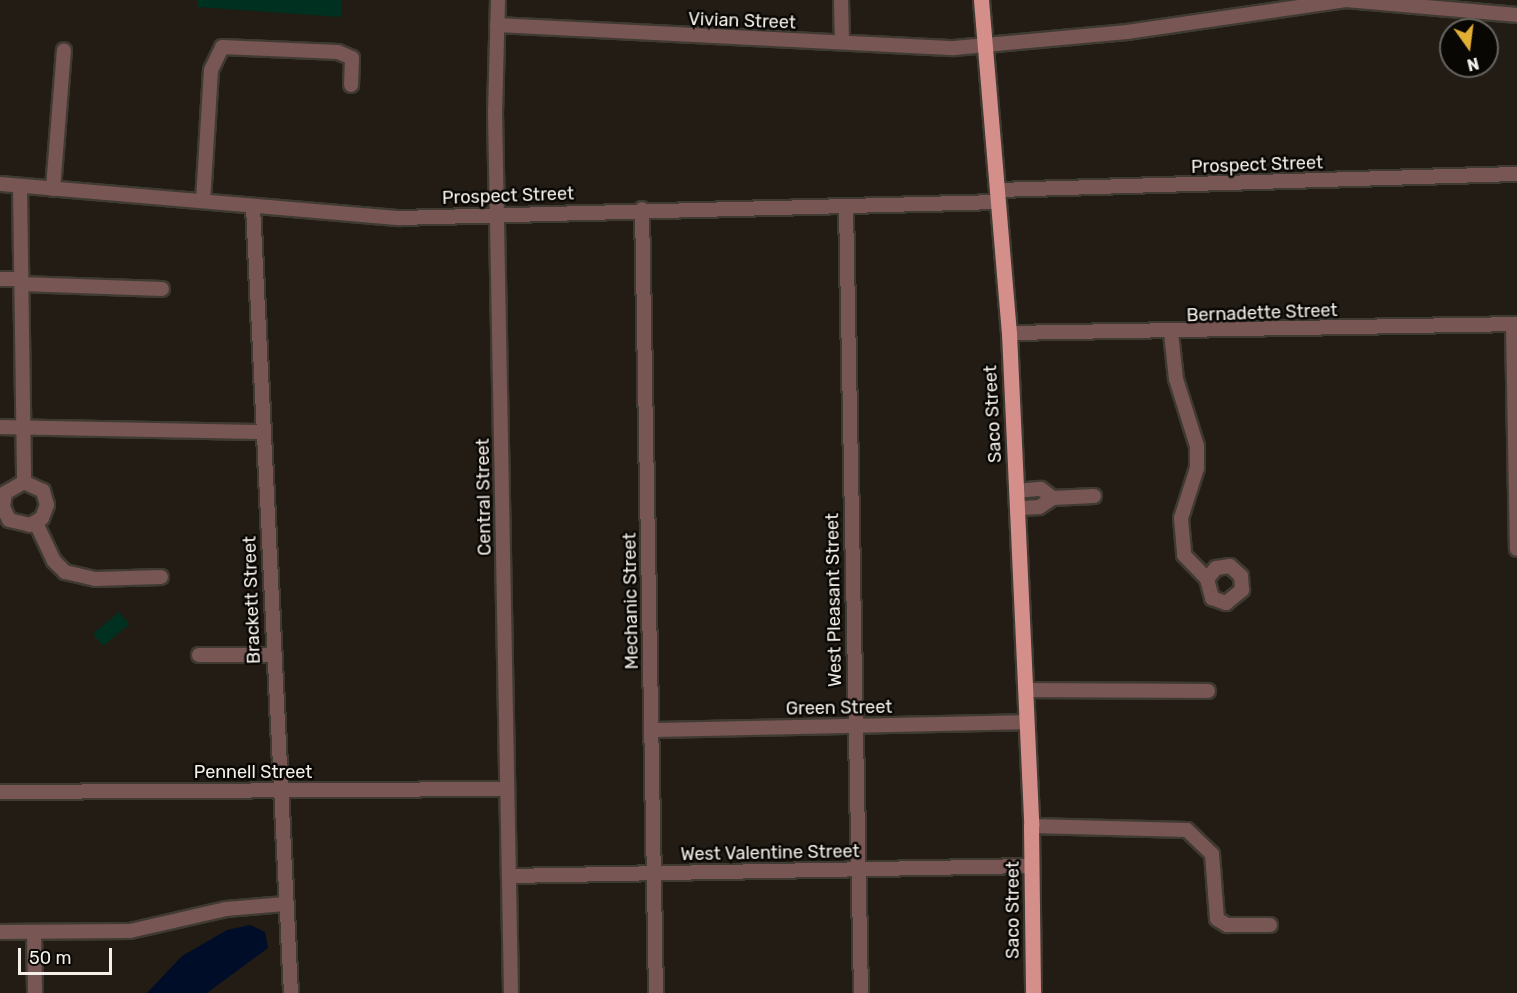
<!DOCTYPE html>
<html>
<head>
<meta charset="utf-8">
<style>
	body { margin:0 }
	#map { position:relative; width:1517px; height:993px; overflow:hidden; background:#221c14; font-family:Rubik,sans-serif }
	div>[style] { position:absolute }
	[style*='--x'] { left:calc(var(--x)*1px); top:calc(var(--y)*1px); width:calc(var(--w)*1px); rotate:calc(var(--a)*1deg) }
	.green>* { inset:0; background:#00301f; transform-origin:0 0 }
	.water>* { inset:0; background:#000d28 }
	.roads { filter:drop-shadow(2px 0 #3f3a32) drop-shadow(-2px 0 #3f3a32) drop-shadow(0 2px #3f3a32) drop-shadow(0 -2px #3f3a32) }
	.minor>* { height:14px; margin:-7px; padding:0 7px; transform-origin:7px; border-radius:7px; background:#785654 }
	.major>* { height:15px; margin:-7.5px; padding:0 7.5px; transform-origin:7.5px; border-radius:7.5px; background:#d58f8a }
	span { translate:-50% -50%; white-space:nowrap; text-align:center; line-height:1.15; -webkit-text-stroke:5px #090704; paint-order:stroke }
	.street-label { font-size:18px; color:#f4efe9 }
	.north { position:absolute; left:1439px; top:18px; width:60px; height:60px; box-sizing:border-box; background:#090704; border:2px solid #676460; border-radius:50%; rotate:166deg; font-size:16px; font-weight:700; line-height:24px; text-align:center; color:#f4efe9 }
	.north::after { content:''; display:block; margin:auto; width:21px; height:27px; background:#e2af34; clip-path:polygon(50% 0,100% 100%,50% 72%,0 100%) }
	.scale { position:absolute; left:18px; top:948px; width:94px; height:27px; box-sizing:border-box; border:3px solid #f4efe9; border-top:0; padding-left:8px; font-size:18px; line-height:21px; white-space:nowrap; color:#f4efe9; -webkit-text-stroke:4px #090704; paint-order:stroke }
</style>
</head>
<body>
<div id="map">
	<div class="green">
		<i style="clip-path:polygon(197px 0,342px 0,341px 17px,197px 7px)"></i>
		<i style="left:119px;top:612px;width:16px;height:34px;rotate:50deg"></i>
	</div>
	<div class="water">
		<i style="clip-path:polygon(250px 925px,265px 932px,268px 948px,207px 993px,147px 993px,182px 956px,227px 930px)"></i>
	</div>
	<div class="roads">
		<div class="minor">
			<i style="--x:498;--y:0;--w:111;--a:91.5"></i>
			<i style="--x:495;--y:111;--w:882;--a:88.96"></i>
			<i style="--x:841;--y:0;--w:42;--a:88.6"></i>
			<i style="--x:497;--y:25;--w:458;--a:2.9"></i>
			<i style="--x:954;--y:48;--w:174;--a:-5.3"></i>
			<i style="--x:1127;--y:32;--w:221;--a:-8.3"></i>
			<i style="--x:1346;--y:0;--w:172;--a:5"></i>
			<i style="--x:0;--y:184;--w:400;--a:4.9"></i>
			<i style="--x:399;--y:218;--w:599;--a:-1.53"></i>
			<i style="--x:20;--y:187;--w:295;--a:89.2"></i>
			<i style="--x:24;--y:482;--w:22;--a:150"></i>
			<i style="--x:5;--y:493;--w:14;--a:98"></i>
			<i style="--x:3;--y:507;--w:14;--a:65"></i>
			<i style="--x:9;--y:520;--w:22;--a:13"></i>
			<i style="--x:30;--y:525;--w:14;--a:-30"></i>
			<i style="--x:42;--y:518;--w:14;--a:-69"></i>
			<i style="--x:47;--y:505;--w:15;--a:-106"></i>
			<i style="--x:43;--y:491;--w:21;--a:-155"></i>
			<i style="--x:53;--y:189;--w:139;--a:-85.5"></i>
			<i style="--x:998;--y:190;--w:519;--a:-1.77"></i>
			<i style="--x:203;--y:201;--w:131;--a:-86.5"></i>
			<i style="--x:211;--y:70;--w:25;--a:-64"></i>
			<i style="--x:222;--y:47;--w:116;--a:2.5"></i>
			<i style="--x:338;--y:52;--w:15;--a:23"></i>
			<i style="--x:352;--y:58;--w:27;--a:92"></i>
			<i style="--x:253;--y:206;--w:788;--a:87.24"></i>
			<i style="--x:846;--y:206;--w:787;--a:88.91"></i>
			<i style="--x:642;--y:209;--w:784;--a:88.98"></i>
			<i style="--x:0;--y:279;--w:21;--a:0"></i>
			<i style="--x:21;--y:284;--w:141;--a:2"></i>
			<i style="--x:1513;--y:324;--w:225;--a:89"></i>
			<i style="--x:1009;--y:333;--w:508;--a:-1.01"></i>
			<i style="--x:1171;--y:333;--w:46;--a:83.8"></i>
			<i style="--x:1176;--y:379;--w:70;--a:72.6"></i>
			<i style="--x:1197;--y:446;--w:22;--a:90"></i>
			<i style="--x:1197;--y:468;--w:52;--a:107.7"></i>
			<i style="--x:1181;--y:518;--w:37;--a:85"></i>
			<i style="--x:1184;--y:555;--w:33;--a:46"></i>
			<i style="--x:1207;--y:579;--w:20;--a:75"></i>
			<i style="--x:1212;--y:598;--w:15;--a:20"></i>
			<i style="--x:1226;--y:603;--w:21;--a:-39"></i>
			<i style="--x:1242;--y:590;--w:14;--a:-94"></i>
			<i style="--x:1241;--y:576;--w:15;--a:-138"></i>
			<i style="--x:1230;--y:566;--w:14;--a:172"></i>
			<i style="--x:1216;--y:568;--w:14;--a:129"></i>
			<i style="--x:0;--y:427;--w:263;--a:1.1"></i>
			<i style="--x:1016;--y:491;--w:25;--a:-5"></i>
			<i style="--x:1041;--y:489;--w:15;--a:37"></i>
			<i style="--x:1053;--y:498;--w:17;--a:147"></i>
			<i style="--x:1039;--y:507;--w:22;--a:177"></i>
			<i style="--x:1053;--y:498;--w:41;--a:-2.8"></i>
			<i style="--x:36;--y:523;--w:42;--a:64.7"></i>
			<i style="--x:54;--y:561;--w:16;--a:45"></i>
			<i style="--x:65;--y:572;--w:31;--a:13"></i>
			<i style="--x:95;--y:579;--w:66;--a:-1.7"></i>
			<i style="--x:199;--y:655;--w:73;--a:0"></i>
			<i style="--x:1026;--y:690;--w:182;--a:0.3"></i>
			<i style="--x:651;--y:730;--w:376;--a:-1.2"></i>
			<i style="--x:0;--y:792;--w:507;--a:-0.34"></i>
			<i style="--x:1031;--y:826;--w:156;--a:1.5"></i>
			<i style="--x:1187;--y:830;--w:35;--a:44"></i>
			<i style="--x:1212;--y:854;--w:65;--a:85.6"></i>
			<i style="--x:1217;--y:919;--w:12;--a:31"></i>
			<i style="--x:1227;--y:925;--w:43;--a:0"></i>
			<i style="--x:509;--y:876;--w:523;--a:-1.1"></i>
			<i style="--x:0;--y:932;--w:130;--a:-0.4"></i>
			<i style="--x:130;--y:931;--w:98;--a:-12.9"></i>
			<i style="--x:226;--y:909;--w:59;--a:-4.8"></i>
			<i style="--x:34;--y:933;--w:60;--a:89"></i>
		</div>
		<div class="major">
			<i style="--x:981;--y:0;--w:334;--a:85.2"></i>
			<i style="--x:1009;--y:333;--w:493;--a:87.4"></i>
			<i style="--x:1031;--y:826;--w:167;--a:89.3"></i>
		</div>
	</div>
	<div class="street-label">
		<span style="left:742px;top:21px;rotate:2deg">Vivian Street</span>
		<span style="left:1257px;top:165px;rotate:-2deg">Prospect Street</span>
		<span style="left:508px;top:196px;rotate:-2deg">Prospect Street</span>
		<span style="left:1262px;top:313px;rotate:-2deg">Bernadette Street</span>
		<span style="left:993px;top:414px;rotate:-93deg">Saco Street</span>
		<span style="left:484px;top:497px;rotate:-91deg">Central Street</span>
		<span style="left:252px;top:600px;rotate:-92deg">Brackett Street</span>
		<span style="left:834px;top:600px;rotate:-91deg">West Pleasant Street</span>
		<span style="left:631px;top:601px;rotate:-91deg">Mechanic Street</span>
		<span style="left:839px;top:708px;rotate:-1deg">Green Street</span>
		<span style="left:253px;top:772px">Pennell Street</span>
		<span style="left:770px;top:853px;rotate:-1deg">West Valentine Street</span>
		<span style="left:1013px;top:910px;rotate:-90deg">Saco Street</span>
	</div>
	<div class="north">N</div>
	<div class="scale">50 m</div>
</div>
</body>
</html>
